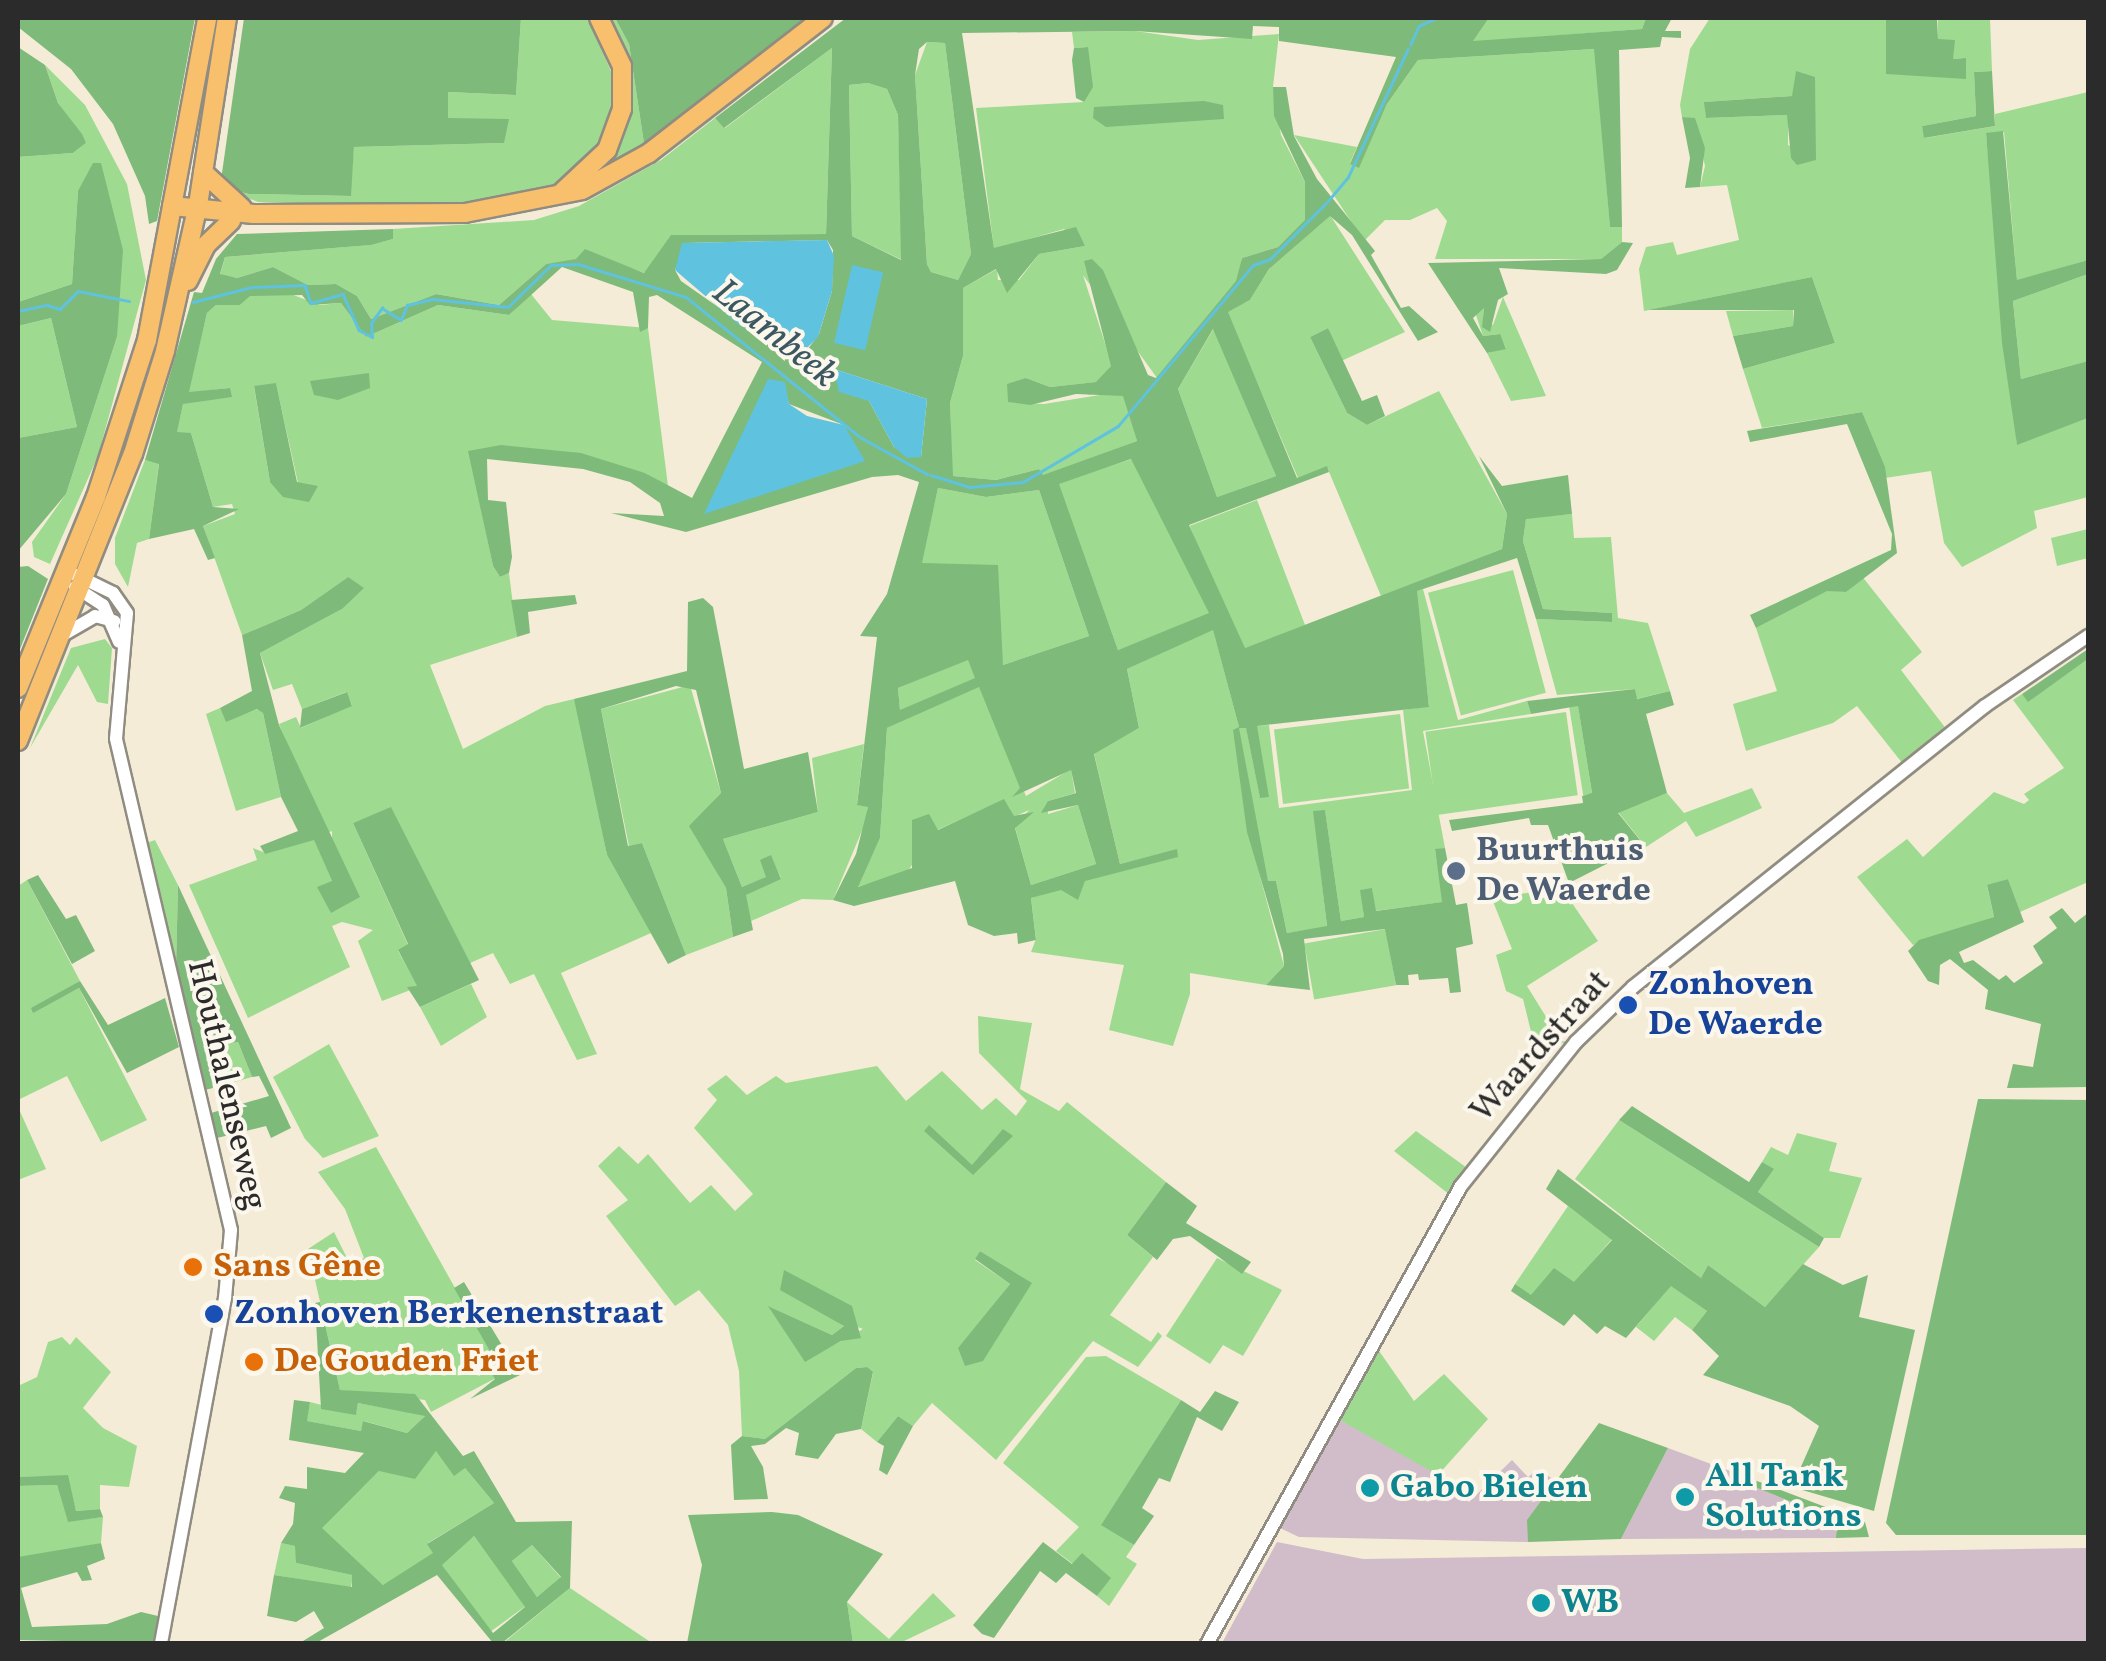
<!DOCTYPE html>
<html>
<head>
<meta charset="utf-8">
<style>
	body { margin:0 }
	#map { position:relative; width:2106px; height:1661px; overflow:hidden; background:#f4ecd7; font-family:Vollkorn,serif }
	div>[style] { position:absolute }
	[style*='--x'] { left:calc(var(--x)*1px); top:calc(var(--y)*1px); width:calc(var(--w)*1px); rotate:calc(var(--a)*1deg) }
	.industrial>* { inset:0; background:#d1bdc9 }
	.green>* { inset:0; background:#9edb90; transform-origin:0 0 }
	.forest>* { inset:0; background:#7ebb7a }
	.water>* { inset:0; background:#5fc2de; transform-origin:0 0 }
	.stream>* { height:2.5px; margin:-1.25px; padding:0 1.25px; transform-origin:1.25px; border-radius:1.25px; background:#5fc2de }
	.roads { filter:drop-shadow(2px 0 #908c81) drop-shadow(-2px 0 #908c81) drop-shadow(0 2px #908c81) drop-shadow(0 -2px #908c81) }
	.minor>* { height:12px; margin:-6px; padding:0 6px; transform-origin:6px; border-radius:6px; background:#fff }
	.highway>* { height:18px; margin:-9px; padding:0 9px; transform-origin:9px; border-radius:9px; background:#f8bf6c }
	.dots>* { width:28px; height:28px; translate:-50% -50%; box-sizing:border-box; border:5px solid #fbf7ec; border-radius:50% }
	span { translate:-50% -50%; white-space:nowrap; text-align:center; line-height:1.15; -webkit-text-stroke:8px #fbf7ec; paint-order:stroke }
	.service-label { font-size:35px; color:#4e5e75; font-weight:700 }
	.left { translate:0 -50%; text-align:left }
	.transit-label { font-size:35px; color:#164399; font-weight:700 }
	.street-label { font-size:35px; color:#2b2b2b }
	.food-label { font-size:35px; color:#c56008; font-weight:700 }
	.culture-label { font-size:35px; color:#0d838f; font-weight:700 }
	.water-label { font-size:38px; color:#3b5861; font-style:italic }
	.frame { position:absolute; inset:0; border:20px solid #2b2b2b; pointer-events:none }
</style>
</head>
<body>
<div id="map">
	<div class="industrial">
		<i style="clip-path:polygon(1338px 1419px,1441px 1472px,1469px 1502px,1512px 1460px,1528px 1477px,1537px 1470px,1559px 1482px,1528px 1520px,1528px 1542px,1299px 1537px,1280px 1528px)"></i>
		<i style="clip-path:polygon(1668px 1448px,1757px 1481px,1755px 1487px,1837px 1521px,1836px 1538px,1621px 1539px)"></i>
		<i style="clip-path:polygon(1277px 1542px,1363px 1559px,2088px 1548px,2088px 1643px,1222px 1643px)"></i>
	</div>
	<div class="green">
		<i style="clip-path:polygon(521px 18px,587px 18px,615px 80px,612px 115px,597px 151px,554px 187px,488px 204px,391px 206px,258px 202px,220px 187px,249px 194px,350px 196px,354px 147px,504px 143px,448px 118px,448px 92px,516px 95px)"></i>
		<i style="clip-path:polygon(604px 18px,615px 18px,629px 44px,645px 150px,582px 186px,626px 110px)"></i>
		<i style="clip-path:polygon(1489px 18px,1646px 18px,1642px 29px,1472px 42px)"></i>
		<i style="clip-path:polygon(evenodd,1710px 18px,1886px 18px,1886px 74px,1965px 58px,1953px 59px,1938px 39px,1938px 18px,1990px 18px,1992px 71px,1974px 72px,1976px 116px,1922px 126px,1925px 138px,1995px 126px,1995px 114px,2088px 92px,2088px 260px,2017px 281px,2004px 132px,1986px 134px,2017px 444px,2088px 418px,2088px 399px,2088px 497px,2034px 511px,2037px 528px,1962px 567px,1944px 543px,1931px 471px,1885px 478px,1862px 412px,1762px 428px,1743px 369px,1835px 343px,1812px 277px,1644px 311px,1639px 269px,1646px 247px,1673px 242px,1677px 255px,1739px 240px,1727px 185px,1700px 187px,1705px 166px,1695px 119px,1682px 117px,1680px 105px,1690px 49px,1710px 18px,1815px 78px,1815px 160px,1788px 145px,1788px 115px,1706px 118px,1705px 102px,1792px 96px,1815px 78px)"></i>
		<i style="clip-path:polygon(1135px 31px,1198px 40px,1279px 34px,1273px 87px,1281px 135px,1305px 182px,1306px 220px,1278px 247px,1242px 258px,1237px 281px,1157px 378px,1083px 275px,1112px 365px,1097px 382px,1050px 387px,1026px 378px,1008px 402px,1044px 404px,1112px 393px,1124px 396px,1137px 441px,1042px 476px,1039px 469px,996px 480px,952px 476px,950px 403px,963px 356px,963px 288px,997px 269px,998px 280px,1019px 280px,1039px 254px,1085px 246px,1064px 229px,994px 249px,976px 108px,1084px 102px,1087px 47px,1074px 48px,1072px 32px)"></i>
		<i style="clip-path:polygon(927px 42px,945px 43px,971px 254px,958px 280px,931px 272px,927px 264px,915px 75px)"></i>
		<i style="clip-path:polygon(832px 48px,826px 234px,672px 235px,645px 273px,604px 259px,546px 264px,499px 305px,436px 294px,371px 319px,357px 296px,336px 284px,308px 285px,273px 267px,237px 278px,220px 275px,225px 257px,370px 245px,393px 239px,393px 229px,534px 220px,579px 206px,661px 160px,715px 118px,725px 128px)"></i>
		<i style="clip-path:polygon(1595px 49px,1610px 226px,1622px 227px,1622px 242px,1601px 259px,1435px 259px,1447px 221px,1437px 208px,1410px 220px,1385px 220px,1364px 241px,1294px 135px,1357px 147px,1350px 163px,1359px 167px,1387px 104px,1418px 60px)"></i>
		<i style="clip-path:polygon(45px 65px,85px 105px,127px 184px,146px 280px,98px 456px,50px 564px,34px 557px,32px 542px,66px 494px,117px 337px,78px 191px,72px 284px,18px 302px,18px 157px,73px 153px,86px 143px,58px 103px)"></i>
		<i style="clip-path:polygon(868px 83px,887px 89px,898px 115px,902px 260px,852px 236px,849px 85px)"></i>
		<i style="clip-path:polygon(1330px 215px,1405px 332px,1339px 362px,1328px 328px,1310px 337px,1347px 413px,1367px 425px,1439px 391px,1507px 514px,1502px 549px,1381px 596px,1327px 467px,1298px 478px,1227px 312px,1250px 300px,1269px 269px)"></i>
		<i style="clip-path:polygon(2088px 274px,2088px 361px,2021px 379px,2013px 301px)"></i>
		<i style="clip-path:polygon(evenodd,288px 293px,320px 305px,341px 303px,366px 337px,438px 305px,509px 315px,531px 294px,552px 320px,648px 328px,668px 486px,645px 473px,469px 451px,493px 566px,500px 577px,509px 573px,517px 637px,430px 665px,463px 749px,545px 706px,574px 699px,580px 710px,607px 855px,651px 933px,561px 973px,597px 1054px,577px 1060px,534px 974px,510px 984px,493px 953px,470px 963px,391px 808px,353px 823px,408px 945px,398px 951px,418px 987px,382px 1001px,358px 941px,373px 930px,342px 922px,332px 926px,350px 967px,248px 1018px,189px 885px,257px 860px,253px 848px,266px 853px,314px 839px,332px 881px,332px 912px,332px 831px,325px 834px,279px 724px,296px 717px,301px 728px,352px 705px,346px 692px,302px 709px,292px 684px,273px 690px,260px 653px,342px 609px,348px 577px,301px 610px,242px 635px,203px 526px,235px 514px,232px 504px,213px 507px,191px 433px,176px 433px,183px 404px,229px 388px,188px 393px,207px 313px,216px 305px,240px 305px,249px 296px,288px 293px,276px 384px,298px 483px,270px 482px,254px 387px,276px 384px)"></i>
		<i style="clip-path:polygon(1503px 297px,1546px 396px,1511px 401px,1487px 353px,1506px 348px,1499px 334px,1483px 336px,1475px 312px,1484px 307px,1483px 321px,1493px 325px)"></i>
		<i style="clip-path:polygon(1793px 310px,1793px 326px,1733px 336px,1726px 311px)"></i>
		<i style="clip-path:polygon(51px 318px,77px 427px,18px 438px,18px 326px)"></i>
		<i style="clip-path:polygon(1214px 328px,1276px 476px,1217px 497px,1178px 389px)"></i>
		<i style="clip-path:polygon(1132px 459px,1210px 614px,1118px 650px,1058px 483px)"></i>
		<i style="clip-path:polygon(145px 460px,159px 463px,149px 539px,137px 543px,128px 587px,115px 564px,115px 538px)"></i>
		<i style="clip-path:polygon(938px 488px,986px 497px,1039px 490px,1089px 636px,1003px 665px,999px 647px,921px 564px)"></i>
		<i style="left:1257px;top:500px;width:134px;height:72px;rotate:69deg"></i>
		<i style="clip-path:polygon(1572px 514px,1574px 538px,1611px 537px,1618px 618px,1648px 623px,1670px 691px,1636px 699px,1635px 689px,1557px 695px,1536px 619px,1612px 622px,1612px 613px,1543px 609px,1523px 541px,1526px 518px)"></i>
		<i style="clip-path:polygon(2088px 529px,2088px 558px,2057px 566px,2051px 538px)"></i>
		<i style="left:1513px;top:570px;width:127px;height:88px;rotate:75deg"></i>
		<i style="clip-path:polygon(1861px 575px,1922px 652px,1901px 670px,1947px 730px,1903px 764px,1857px 706px,1833px 723px,1746px 751px,1733px 704px,1777px 691px,1756px 628px,1827px 590px,1846px 592px)"></i>
		<i style="clip-path:polygon(1423px 589px,1458px 720px,1527px 701px,1531px 714px,1423px 731px,1445px 848px,1435px 850px,1443px 902px,1375px 911px,1372px 889px,1361px 890px,1364px 917px,1341px 921px,1325px 811px,1314px 811px,1327px 927px,1287px 933px,1276px 881px,1268px 881px,1248px 831px,1284px 966px,1266px 985px,1190px 973px,1190px 994px,1173px 1046px,1109px 1030px,1124px 965px,1031px 952px,1036px 939px,1031px 898px,1176px 850px,1120px 864px,1094px 753px,1139px 728px,1127px 669px,1213px 629px,1239px 727px,1246px 727px,1260px 797px,1268px 796px,1256px 726px,1269px 725px,1279px 808px,1412px 790px,1403px 710px,1429px 706px,1416px 591px)"></i>
		<i style="clip-path:polygon(105px 639px,112px 648px,108px 704px,97px 702px,78px 665px,30px 748px,71px 648px)"></i>
		<i style="clip-path:polygon(968px 659px,976px 678px,900px 711px,898px 688px)"></i>
		<i style="clip-path:polygon(2088px 659px,2088px 882px,2020px 912px,2008px 879px,1987px 886px,1994px 917px,1913px 945px,1857px 877px,1907px 839px,1923px 857px,1994px 792px,2024px 804px,2029px 800px,2024px 794px,2064px 768px,2013px 700px,2022px 694px,2029px 701px)"></i>
		<i style="clip-path:polygon(690px 685px,721px 793px,690px 826px,726px 888px,733px 937px,686px 955px,642px 843px,629px 846px,601px 709px)"></i>
		<i style="clip-path:polygon(979px 686px,1026px 796px,1071px 769px,1075px 793px,1048px 801px,1048px 814px,1078px 805px,1096px 864px,1031px 885px,1015px 827px,1029px 810px,1014px 817px,1004px 800px,937px 830px,907px 872px,857px 887px,880px 838px,887px 728px)"></i>
		<i style="left:1578px;top:705px;width:90px;height:9px;rotate:81deg"></i>
		<i style="clip-path:polygon(220px 708px,226px 721px,258px 709px,263px 713px,281px 797px,236px 811px,206px 714px)"></i>
		<i style="left:1566px;top:712px;width:84px;height:142px;rotate:82deg"></i>
		<i style="left:1400px;top:714px;width:75px;height:127px;rotate:83deg"></i>
		<i style="clip-path:polygon(864px 744px,857px 804px,868px 806px,866px 821px,833px 900px,802px 899px,751px 921px,745px 895px,781px 878px,770px 855px,767px 877px,742px 887px,723px 839px,818px 812px,812px 758px)"></i>
		<i style="clip-path:polygon(1752px 788px,1762px 808px,1696px 837px,1686px 821px,1646px 847px,1618px 812px,1667px 793px,1684px 813px)"></i>
		<i style="clip-path:polygon(155px 840px,178px 885px,176px 968px,144px 844px)"></i>
		<i style="clip-path:polygon(27px 880px,80px 981px,33px 1012px,79px 988px,147px 1120px,101px 1142px,67px 1076px,18px 1100px,18px 886px)"></i>
		<i style="clip-path:polygon(1561px 887px,1598px 941px,1527px 986px,1561px 1041px,1569px 1042px,1535px 1048px,1523px 999px,1506px 991px,1496px 955px,1512px 949px,1492px 899px)"></i>
		<i style="left:1386px;top:929px;width:57px;height:83px;rotate:80deg"></i>
		<i style="clip-path:polygon(471px 984px,487px 1017px,441px 1046px,420px 1007px)"></i>
		<i style="clip-path:polygon(evenodd,978px 1016px,1032px 1023px,1020px 1089px,1059px 1111px,1067px 1102px,1166px 1182px,1127px 1235px,1153px 1257px,1110px 1315px,1151px 1342px,1158px 1332px,1162px 1336px,1138px 1367px,1093px 1341px,996px 1460px,932px 1403px,913px 1426px,898px 1416px,877px 1442px,861px 1429px,873px 1373px,866px 1367px,856px 1368px,765px 1439px,742px 1436px,739px 1371px,728px 1325px,699px 1290px,675px 1306px,606px 1216px,628px 1200px,598px 1166px,619px 1146px,638px 1164px,648px 1154px,690px 1203px,711px 1185px,735px 1211px,753px 1194px,694px 1128px,717px 1100px,707px 1089px,726px 1075px,747px 1095px,776px 1076px,786px 1083px,877px 1066px,906px 1101px,942px 1071px,982px 1110px,996px 1098px,1016px 1116px,1027px 1101px,979px 1053px,978px 1016px,980px 1251px,1031px 1283px,959px 1348px,1010px 1284px,975px 1260px,980px 1251px,978px 1016px,770px 1307px,832px 1335px,844px 1326px,832px 1318px,863px 1329px,805px 1361px,770px 1307px)"></i>
		<i style="clip-path:polygon(238px 1042px,252px 1077px,217px 1087px,210px 1046px)"></i>
		<i style="clip-path:polygon(329px 1044px,379px 1136px,323px 1158px,305px 1139px,273px 1077px)"></i>
		<i style="clip-path:polygon(18px 1107px,46px 1169px,18px 1180px)"></i>
		<i style="clip-path:polygon(1619px 1120px,1819px 1247px,1765px 1307px,1708px 1265px,1701px 1278px,1575px 1179px)"></i>
		<i style="clip-path:polygon(1416px 1131px,1470px 1170px,1450px 1195px,1394px 1151px)"></i>
		<i style="clip-path:polygon(1797px 1133px,1837px 1143px,1829px 1171px,1862px 1178px,1840px 1238px,1824px 1238px,1758px 1192px,1773px 1170px,1762px 1162px,1771px 1147px,1788px 1155px)"></i>
		<i style="clip-path:polygon(376px 1147px,496px 1361px,496px 1378px,431px 1412px,425px 1400px,340px 1390px,308px 1249px,334px 1232px,350px 1264px,364px 1258px,345px 1209px,318px 1172px)"></i>
		<i style="clip-path:polygon(1568px 1206px,1612px 1239px,1574px 1283px,1531px 1296px,1515px 1284px)"></i>
		<i style="clip-path:polygon(1217px 1258px,1282px 1290px,1243px 1356px,1223px 1345px,1210px 1364px,1166px 1336px)"></i>
		<i style="clip-path:polygon(1671px 1285px,1707px 1311px,1692px 1330px,1675px 1317px,1654px 1341px,1636px 1327px)"></i>
		<i style="clip-path:polygon(62px 1337px,70px 1345px,76px 1337px,111px 1372px,83px 1408px,103px 1428px,137px 1446px,129px 1487px,100px 1485px,100px 1509px,76px 1511px,67px 1476px,18px 1477px,18px 1386px,37px 1377px,48px 1342px)"></i>
		<i style="clip-path:polygon(1377px 1348px,1414px 1401px,1444px 1374px,1488px 1419px,1438px 1475px,1338px 1419px)"></i>
		<i style="clip-path:polygon(1106px 1356px,1181px 1400px,1102px 1524px,1134px 1545px,1126px 1557px,1137px 1564px,1109px 1606px,1097px 1596px,1110px 1578px,1082px 1554px,1073px 1564px,1056px 1551px,1079px 1527px,1003px 1463px,1086px 1357px)"></i>
		<i style="clip-path:polygon(310px 1402px,356px 1414px,358px 1403px,426px 1415px,407px 1433px,364px 1421px,361px 1431px,306px 1421px)"></i>
		<i style="clip-path:polygon(436px 1450px,465px 1468px,494px 1503px,428px 1543px,434px 1553px,384px 1586px,321px 1528px,379px 1471px)"></i>
		<i style="clip-path:polygon(57px 1485px,68px 1521px,103px 1517px,101px 1543px,19px 1561px,18px 1486px)"></i>
		<i style="left:474px;top:1536px;width:87px;height:43px;rotate:54deg"></i>
		<i style="clip-path:polygon(281px 1543px,296px 1546px,296px 1563px,353px 1575px,351px 1588px,274px 1575px)"></i>
		<i style="clip-path:polygon(532px 1545px,561px 1578px,537px 1597px,512px 1561px)"></i>
		<i style="clip-path:polygon(570px 1588px,652px 1643px,502px 1644px)"></i>
		<i style="clip-path:polygon(933px 1593px,956px 1616px,900px 1643px,853px 1643px,847px 1602px,889px 1639px)"></i>
	</div>
	<div class="forest">
		<i style="clip-path:polygon(18px 18px,195px 18px,157px 221px,149px 224px,145px 196px,113px 124px,71px 69px,18px 27px)"></i>
		<i style="clip-path:polygon(244px 18px,521px 18px,516px 95px,448px 92px,448px 118px,509px 119px,504px 143px,354px 147px,351px 196px,249px 194px,220px 187px)"></i>
		<i style="clip-path:polygon(615px 18px,818px 18px,645px 150px,629px 44px)"></i>
		<i style="clip-path:polygon(evenodd,846px 18px,1489px 18px,1473px 41px,1642px 29px,1646px 18px,1672px 18px,1665px 31px,1681px 31px,1681px 38px,1662px 37px,1660px 47px,1619px 50px,1622px 227px,1610px 227px,1594px 49px,1418px 60px,1387px 104px,1359px 168px,1350px 164px,1396px 57px,1279px 41px,1279px 27px,1253px 26px,1252px 39px,1135px 31px,962px 33px,994px 248px,1076px 227px,1085px 246px,1039px 254px,1007px 293px,996px 269px,963px 288px,963px 356px,950px 403px,953px 476px,996px 480px,1039px 469px,1043px 475px,1137px 441px,1123px 396px,1076px 394px,1030px 405px,1008px 402px,1007px 384px,1026px 378px,1050px 387px,1096px 382px,1111px 366px,1084px 261px,1092px 259px,1103px 270px,1148px 375px,1156px 378px,1236px 281px,1242px 258px,1278px 247px,1305px 220px,1305px 182px,1274px 116px,1273px 87px,1286px 87px,1294px 136px,1317px 179px,1375px 251px,1371px 255px,1401px 308px,1409px 306px,1438px 332px,1418px 341px,1352px 235px,1330px 216px,1269px 269px,1250px 300px,1228px 312px,1297px 478px,1327px 466px,1329px 472px,1189px 525px,1245px 648px,1502px 549px,1507px 514px,1479px 456px,1502px 486px,1568px 475px,1572px 514px,1526px 519px,1523px 541px,1543px 609px,1612px 613px,1612px 622px,1536px 619px,1517px 558px,1417px 591px,1429px 707px,1257px 726px,1269px 797px,1260px 798px,1246px 728px,1239px 728px,1268px 881px,1276px 881px,1287px 933px,1327px 926px,1313px 811px,1325px 810px,1341px 921px,1364px 917px,1360px 890px,1372px 888px,1376px 911px,1442px 902px,1435px 849px,1445px 848px,1456px 905px,1467px 903px,1473px 944px,1456px 948px,1461px 992px,1450px 993px,1448px 978px,1419px 980px,1418px 974px,1408px 975px,1409px 985px,1396px 985px,1385px 929px,1304px 939px,1310px 990px,1266px 985px,1284px 966px,1283px 954px,1247px 832px,1233px 730px,1239px 727px,1213px 630px,1127px 669px,1139px 728px,1094px 754px,1120px 864px,1177px 849px,1178px 857px,1085px 881px,1078px 900px,1061px 890px,1031px 898px,1036px 940px,1018px 944px,1017px 933px,994px 936px,968px 925px,955px 881px,854px 906px,833px 900px,856px 854px,868px 807px,857px 805px,877px 637px,860px 636px,887px 594px,919px 482px,898px 475px,872px 477px,686px 532px,611px 513px,664px 516px,660px 503px,630px 482px,583px 469px,487px 459px,488px 500px,506px 502px,512px 557px,509px 573px,500px 577px,493px 566px,468px 451px,501px 445px,581px 453px,645px 473px,692px 498px,762px 362px,657px 295px,649px 297px,648px 328px,640px 332px,633px 292px,562px 267px,509px 315px,438px 305px,366px 337px,341px 303px,310px 305px,302px 295px,250px 296px,240px 305px,216px 305px,207px 313px,189px 392px,230px 388px,232px 397px,183px 404px,177px 432px,191px 433px,213px 507px,239px 509px,203px 526px,215px 558px,208px 560px,194px 529px,149px 539px,159px 464px,145px 460px,194px 292px,202px 293px,216px 259px,237px 234px,393px 229px,393px 239px,371px 245px,225px 257px,220px 274px,237px 278px,273px 267px,308px 285px,336px 284px,357px 296px,371px 319px,436px 294px,499px 305px,546px 264px,576px 259px,585px 249px,644px 273px,671px 235px,826px 234px,832px 48px,724px 128px,715px 118px,846px 18px,927px 42px,945px 43px,971px 254px,958px 280px,931px 272px,927px 264px,915px 75px,919px 49px,927px 42px,846px 18px,868px 83px,887px 89px,898px 115px,901px 260px,852px 236px,849px 85px,868px 83px,846px 18px,827px 240px,833px 250px,832px 291px,819px 334px,805px 353px,782px 352px,681px 281px,675px 270px,686px 243px,827px 240px,846px 18px,1213px 329px,1276px 476px,1217px 497px,1178px 389px,1213px 329px,846px 18px,834px 369px,927px 399px,921px 457px,894px 447px,869px 401px,834px 369px,846px 18px,785px 389px,789px 404px,844px 425px,851px 442px,705px 513px,785px 389px,846px 18px,1131px 459px,1209px 613px,1118px 650px,1059px 484px,1131px 459px,846px 18px,938px 488px,986px 497px,1039px 490px,1089px 636px,1003px 665px,998px 565px,922px 563px,938px 488px,846px 18px,968px 660px,975px 678px,900px 710px,898px 688px,968px 660px,846px 18px,979px 687px,1020px 788px,1012px 797px,1071px 770px,1076px 793px,1048px 801px,1041px 813px,1078px 805px,1096px 864px,1031px 885px,1015px 828px,1034px 812px,1014px 816px,1004px 799px,938px 830px,929px 814px,912px 820px,912px 868px,858px 887px,880px 838px,887px 728px,979px 687px)"></i>
		<i style="clip-path:polygon(1886px 18px,1937px 18px,1938px 39px,1955px 40px,1953px 59px,1966px 58px,1966px 79px,1886px 74px)"></i>
		<i style="clip-path:polygon(18px 47px,45px 65px,58px 103px,82px 134px,86px 143px,73px 153px,18px 157px)"></i>
		<i style="clip-path:polygon(1088px 47px,1093px 87px,1084px 102px,1076px 98px,1072px 60px,1074px 48px)"></i>
		<i style="clip-path:polygon(1796px 71px,1815px 77px,1816px 160px,1797px 165px,1791px 158px,1787px 115px,1706px 118px,1704px 102px,1792px 96px)"></i>
		<i style="clip-path:polygon(1992px 71px,1995px 126px,1924px 138px,1922px 126px,1976px 116px,1974px 72px)"></i>
		<i style="clip-path:polygon(1204px 101px,1223px 105px,1224px 119px,1106px 127px,1093px 118px,1094px 107px)"></i>
		<i style="clip-path:polygon(1682px 117px,1695px 118px,1705px 148px,1700px 187px,1685px 188px,1690px 158px)"></i>
		<i style="clip-path:polygon(2003px 131px,2017px 280px,2088px 260px,2088px 274px,2013px 301px,2021px 379px,2088px 361px,2088px 418px,2017px 445px,2002px 343px,1986px 133px)"></i>
		<i style="clip-path:polygon(93px 163px,101px 163px,123px 250px,117px 337px,66px 494px,18px 551px,18px 438px,77px 427px,51px 318px,18px 326px,18px 302px,72px 284px,78px 191px)"></i>
		<i style="clip-path:polygon(1622px 242px,1633px 243px,1617px 270px,1606px 274px,1499px 268px,1508px 294px,1498px 300px,1490px 332px,1482px 327px,1484px 308px,1473px 318px,1483px 336px,1500px 334px,1506px 349px,1487px 353px,1428px 263px,1601px 259px)"></i>
		<i style="clip-path:polygon(1812px 277px,1835px 343px,1743px 369px,1733px 336px,1793px 326px,1794px 310px,1648px 310px)"></i>
		<i style="clip-path:polygon(1328px 328px,1362px 401px,1377px 395px,1385px 416px,1367px 425px,1347px 413px,1310px 337px)"></i>
		<i style="clip-path:polygon(369px 373px,370px 388px,338px 400px,314px 395px,310px 381px)"></i>
		<i style="clip-path:polygon(276px 383px,297px 482px,318px 486px,309px 502px,283px 497px,270px 482px,254px 386px)"></i>
		<i style="clip-path:polygon(1862px 412px,1885px 467px,1897px 553px,1846px 592px,1827px 591px,1756px 628px,1750px 615px,1891px 550px,1892px 534px,1847px 424px,1750px 442px,1747px 431px)"></i>
		<i style="clip-path:polygon(28px 566px,48px 579px,18px 654px,18px 567px)"></i>
		<i style="clip-path:polygon(348px 577px,364px 588px,342px 609px,260px 653px,279px 725px,360px 897px,331px 913px,317px 887px,332px 881px,314px 840px,265px 854px,260px 846px,298px 831px,281px 797px,263px 713px,257px 709px,226px 722px,220px 708px,252px 691px,242px 635px,301px 610px)"></i>
		<i style="clip-path:polygon(575px 595px,577px 604px,528px 612px,530px 633px,517px 637px,511px 600px)"></i>
		<i style="clip-path:polygon(703px 598px,713px 607px,744px 769px,808px 752px,818px 812px,723px 839px,742px 887px,766px 877px,760px 860px,771px 855px,781px 879px,746px 895px,753px 930px,733px 937px,726px 888px,689px 826px,721px 793px,696px 690px,676px 686px,601px 709px,628px 846px,642px 843px,686px 955px,668px 964px,607px 855px,574px 699px,687px 671px,688px 602px)"></i>
		<i style="clip-path:polygon(2088px 649px,2088px 659px,2028px 702px,2022px 694px)"></i>
		<i style="clip-path:polygon(1635px 689px,1637px 699px,1670px 691px,1674px 705px,1646px 714px,1667px 793px,1618px 813px,1644px 845px,1569px 883px,1548px 825px,1531px 825px,1529px 818px,1452px 831px,1449px 820px,1583px 803px,1582px 796px,1592px 793px,1578px 706px,1531px 714px,1527px 701px)"></i>
		<i style="clip-path:polygon(347px 692px,352px 706px,300px 728px,302px 709px)"></i>
		<i style="clip-path:polygon(391px 807px,479px 980px,420px 1007px,407px 987px,417px 986px,398px 950px,408px 944px,353px 823px)"></i>
		<i style="clip-path:polygon(38px 875px,66px 919px,76px 915px,95px 951px,72px 964px,27px 880px)"></i>
		<i style="clip-path:polygon(2008px 879px,2024px 922px,1959px 952px,1964px 963px,1973px 960px,1999px 980px,2006px 975px,2014px 983px,2043px 963px,2033px 946px,2057px 928px,2049px 917px,2062px 908px,2075px 923px,2088px 913px,2088px 1087px,2007px 1088px,2013px 1064px,2033px 1067px,2041px 1024px,1985px 1009px,1988px 990px,1950px 959px,1940px 965px,1939px 985px,1928px 981px,1908px 951px,1919px 940px,1994px 917px,1987px 885px)"></i>
		<i style="clip-path:polygon(178px 885px,291px 1128px,271px 1138px,266px 1126px,217px 1138px,211px 1113px,269px 1096px,259px 1076px,252px 1077px,238px 1042px,210px 1047px,217px 1087px,205px 1090px,176px 968px)"></i>
		<i style="clip-path:polygon(80px 981px,108px 1025px,165px 998px,179px 1047px,127px 1073px,79px 988px,33px 1013px,31px 1008px)"></i>
		<i style="clip-path:polygon(1978px 1099px,2088px 1100px,2088px 1535px,1896px 1535px,1886px 1523px)"></i>
		<i style="clip-path:polygon(1632px 1106px,1749px 1182px,1762px 1162px,1774px 1169px,1758px 1192px,1824px 1238px,1819px 1247px,1619px 1120px)"></i>
		<i style="clip-path:polygon(929px 1125px,972px 1165px,1003px 1129px,1013px 1136px,973px 1175px,924px 1131px)"></i>
		<i style="clip-path:polygon(1558px 1169px,1701px 1278px,1708px 1265px,1765px 1307px,1803px 1264px,1843px 1285px,1868px 1275px,1859px 1317px,1915px 1330px,1874px 1511px,1792px 1487px,1819px 1426px,1790px 1406px,1703px 1375px,1719px 1356px,1692px 1330px,1707px 1311px,1671px 1286px,1626px 1338px,1605px 1326px,1597px 1334px,1574px 1314px,1564px 1326px,1511px 1291px,1515px 1284px,1531px 1295px,1554px 1268px,1574px 1282px,1612px 1240px,1546px 1189px)"></i>
		<i style="clip-path:polygon(1166px 1182px,1197px 1206px,1186px 1223px,1251px 1262px,1242px 1274px,1190px 1236px,1173px 1239px,1157px 1260px,1127px 1235px)"></i>
		<i style="clip-path:polygon(980px 1251px,1032px 1283px,983px 1361px,965px 1366px,958px 1348px,1010px 1284px,975px 1259px)"></i>
		<i style="clip-path:polygon(784px 1270px,852px 1306px,861px 1338px,841px 1341px,805px 1362px,768px 1306px,832px 1335px,844px 1326px,780px 1290px)"></i>
		<i style="clip-path:polygon(464px 1282px,520px 1375px,470px 1399px,495px 1379px,487px 1365px,495px 1360px,454px 1288px)"></i>
		<i style="clip-path:polygon(evenodd,320px 1302px,340px 1390px,415px 1394px,463px 1456px,474px 1451px,516px 1522px,572px 1521px,570px 1588px,502px 1643px,493px 1643px,437px 1575px,316px 1643px,303px 1641px,324px 1628px,314px 1611px,296px 1622px,267px 1616px,274px 1575px,352px 1587px,352px 1575px,296px 1563px,295px 1546px,281px 1543px,293px 1524px,295px 1503px,279px 1498px,285px 1486px,307px 1489px,307px 1467px,345px 1473px,364px 1453px,289px 1440px,294px 1400px,310px 1402px,307px 1421px,361px 1431px,363px 1421px,407px 1433px,425px 1416px,358px 1403px,356px 1415px,321px 1409px,315px 1303px,320px 1302px,436px 1451px,454px 1476px,465px 1468px,494px 1503px,427px 1544px,433px 1553px,383px 1585px,322px 1528px,379px 1471px,415px 1479px,436px 1451px,320px 1302px,474px 1536px,525px 1607px,493px 1633px,442px 1565px,474px 1536px,320px 1302px,532px 1545px,561px 1577px,537px 1597px,512px 1561px,532px 1545px)"></i>
		<i style="clip-path:polygon(867px 1367px,873px 1372px,861px 1429px,836px 1434px,818px 1459px,795px 1455px,799px 1433px,786px 1428px,765px 1444px,751px 1446px,763px 1467px,768px 1499px,734px 1500px,731px 1445px,742px 1436px,765px 1439px,856px 1368px)"></i>
		<i style="clip-path:polygon(1215px 1391px,1239px 1402px,1222px 1431px,1197px 1417px,1170px 1482px,1159px 1478px,1142px 1508px,1154px 1516px,1134px 1545px,1101px 1525px,1181px 1400px,1200px 1412px)"></i>
		<i style="clip-path:polygon(898px 1416px,913px 1426px,887px 1475px,879px 1470px,884px 1446px,877px 1442px)"></i>
		<i style="clip-path:polygon(1599px 1423px,1668px 1448px,1621px 1539px,1528px 1542px,1527px 1520px)"></i>
		<i style="clip-path:polygon(68px 1475px,76px 1511px,100px 1509px,103px 1517px,68px 1522px,57px 1485px,18px 1486px,18px 1477px)"></i>
		<i style="clip-path:polygon(1757px 1481px,1865px 1522px,1869px 1537px,1836px 1538px,1837px 1521px,1755px 1487px)"></i>
		<i style="clip-path:polygon(772px 1512px,798px 1515px,883px 1554px,847px 1602px,853px 1643px,687px 1643px,702px 1565px,688px 1515px)"></i>
		<i style="clip-path:polygon(1043px 1542px,1072px 1564px,1082px 1553px,1111px 1578px,1097px 1596px,1066px 1573px,1056px 1583px,1040px 1571px,994px 1638px,982px 1634px,973px 1625px)"></i>
		<i style="clip-path:polygon(101px 1543px,105px 1559px,87px 1566px,92px 1580px,82px 1581px,77px 1572px,21px 1588px,32px 1627px,107px 1624px,141px 1612px,158px 1616px,153px 1643px,18px 1640px,18px 1557px)"></i>
	</div>
	<div class="water">
		<i style="clip-path:polygon(827px 240px,834px 256px,832px 291px,818px 337px,801px 354px,782px 352px,738px 324px,675px 270px,682px 243px)"></i>
		<i style="left:852px;top:265px;width:32px;height:80px;rotate:13deg"></i>
		<i style="clip-path:polygon(834px 369px,927px 399px,921px 457px,907px 458px,894px 447px,869px 401px,839px 392px)"></i>
		<i style="clip-path:polygon(768px 379px,785px 382px,789px 404px,807px 416px,844px 425px,865px 461px,704px 514px)"></i>
	</div>
	<div class="stream">
		<i style="--x:1410;--y:45;--w:21;--a:-65"></i>
		<i style="--x:1419;--y:26;--w:19;--a:-25"></i>
		<i style="--x:1328;--y:201;--w:31;--a:-50"></i>
		<i style="--x:1348;--y:177;--w:141;--a:-64.9"></i>
		<i style="--x:193;--y:302;--w:61;--a:-14.3"></i>
		<i style="--x:252;--y:287;--w:53;--a:-2.2"></i>
		<i style="--x:305;--y:285;--w:19;--a:72"></i>
		<i style="--x:311;--y:303;--w:33;--a:-16"></i>
		<i style="--x:343;--y:294;--w:39;--a:66"></i>
		<i style="--x:359;--y:330;--w:15;--a:28"></i>
		<i style="--x:372;--y:337;--w:14;--a:-94"></i>
		<i style="--x:371;--y:323;--w:19;--a:-54"></i>
		<i style="--x:382;--y:308;--w:22;--a:32"></i>
		<i style="--x:401;--y:320;--w:16;--a:-68"></i>
		<i style="--x:407;--y:305;--w:26;--a:-13"></i>
		<i style="--x:432;--y:299;--w:76;--a:6"></i>
		<i style="--x:508;--y:307;--w:60;--a:-44.3"></i>
		<i style="--x:551;--y:265;--w:27;--a:-2"></i>
		<i style="--x:578;--y:264;--w:113;--a:17"></i>
		<i style="--x:686;--y:297;--w:223;--a:38.8"></i>
		<i style="--x:860;--y:437;--w:77;--a:28.9"></i>
		<i style="--x:18;--y:311;--w:30;--a:-12"></i>
		<i style="--x:47;--y:305;--w:14;--a:17"></i>
		<i style="--x:60;--y:309;--w:25;--a:-45"></i>
		<i style="--x:78;--y:291;--w:52;--a:11.1"></i>
		<i style="--x:931;--y:475;--w:41;--a:17.1"></i>
		<i style="--x:970;--y:487;--w:53;--a:-5.4"></i>
		<i style="--x:1023;--y:482;--w:110;--a:-30.5"></i>
		<i style="--x:1118;--y:426;--w:210;--a:-50"></i>
		<i style="--x:1253;--y:265;--w:18;--a:-19"></i>
		<i style="--x:1270;--y:259;--w:79;--a:-45"></i>
	</div>
	<div class="roads">
		<div class="minor">
			<i style="--x:76;--y:575;--w:41;--a:25.9"></i>
			<i style="--x:113;--y:593;--w:24;--a:55"></i>
			<i style="--x:127;--y:613;--w:126;--a:95"></i>
			<i style="--x:116;--y:739;--w:504;--a:76.82"></i>
			<i style="--x:231;--y:1230;--w:68;--a:95"></i>
			<i style="--x:225;--y:1298;--w:352;--a:100.5"></i>
			<i style="--x:75;--y:587;--w:33;--a:33"></i>
			<i style="--x:103;--y:605;--w:40;--a:66.6"></i>
			<i style="--x:61;--y:636;--w:39;--a:-30"></i>
			<i style="--x:95;--y:616;--w:20;--a:15"></i>
			<i style="--x:1207;--y:1644;--w:524;--a:-60.99"></i>
			<i style="--x:1461;--y:1186;--w:184;--a:-51.4"></i>
			<i style="--x:1576;--y:1042;--w:79;--a:-44"></i>
			<i style="--x:1633;--y:987;--w:450;--a:-38.6"></i>
			<i style="--x:1985;--y:706;--w:125;--a:-34.2"></i>
		</div>
		<div class="highway">
			<i style="--x:203;--y:172;--w:53;--a:42.7"></i>
			<i style="--x:561;--y:193;--w:63;--a:-43.1"></i>
			<i style="--x:607;--y:150;--w:44;--a:-69.9"></i>
			<i style="--x:622;--y:109;--w:43;--a:-90"></i>
			<i style="--x:622;--y:66;--w:53;--a:-115.6"></i>
			<i style="--x:172;--y:206;--w:82;--a:5.6"></i>
			<i style="--x:254;--y:214;--w:211;--a:-0.3"></i>
			<i style="--x:465;--y:213;--w:119;--a:-11.1"></i>
			<i style="--x:582;--y:190;--w:77;--a:-28.9"></i>
			<i style="--x:649;--y:153;--w:220;--a:-37.8"></i>
			<i style="--x:188;--y:281;--w:40;--a:-63.4"></i>
			<i style="--x:206;--y:245;--w:35;--a:-44"></i>
			<i style="--x:18;--y:688;--w:206;--a:-67.8"></i>
			<i style="--x:96;--y:497;--w:165;--a:-72"></i>
			<i style="--x:147;--y:340;--w:328;--a:-79.4"></i>
			<i style="--x:18;--y:741;--w:309;--a:-68.2"></i>
			<i style="--x:133;--y:454;--w:108;--a:-72.7"></i>
			<i style="--x:165;--y:351;--w:150;--a:-77.3"></i>
			<i style="--x:198;--y:205;--w:189;--a:-81.2"></i>
		</div>
	</div>
	<div class="dots">
		<i style="left:1456px;top:871px;background:#5c6f8a"></i>
		<i style="left:1628px;top:1005px;background:#1a4fb4"></i>
		<i style="left:193px;top:1267px;background:#e8710a"></i>
		<i style="left:214px;top:1314px;background:#1a4fb4"></i>
		<i style="left:254px;top:1362px;background:#e8710a"></i>
		<i style="left:1370px;top:1488px;background:#0f9aa8"></i>
		<i style="left:1685px;top:1497px;background:#0f9aa8"></i>
		<i style="left:1541px;top:1603px;background:#0f9aa8"></i>
	</div>
	<div class="service-label">
		<span class="left" style="left:1476px;top:871px">Buurthuis<br>De Waerde</span>
	</div>
	<div class="transit-label">
		<span class="left" style="left:1648px;top:1005px">Zonhoven<br>De Waerde</span>
		<span class="left" style="left:234px;top:1314px">Zonhoven Berkenenstraat</span>
	</div>
	<div class="street-label">
		<span style="left:1541px;top:1047px;rotate:-48deg">Waardstraat</span>
		<span style="left:226px;top:1085px;rotate:77deg">Houthalenseweg</span>
	</div>
	<div class="food-label">
		<span class="left" style="left:213px;top:1267px">Sans Gêne</span>
		<span class="left" style="left:274px;top:1362px">De Gouden Friet</span>
	</div>
	<div class="culture-label">
		<span class="left" style="left:1705px;top:1497px">All Tank<br>Solutions</span>
		<span class="left" style="left:1390px;top:1488px">Gabo Bielen</span>
		<span class="left" style="left:1561px;top:1603px">WB</span>
	</div>
	<div class="water-label">
		<span style="left:774px;top:335px;rotate:39deg">Laambeek</span>
	</div>
	<div class="frame"></div>
</div>
</body>
</html>
